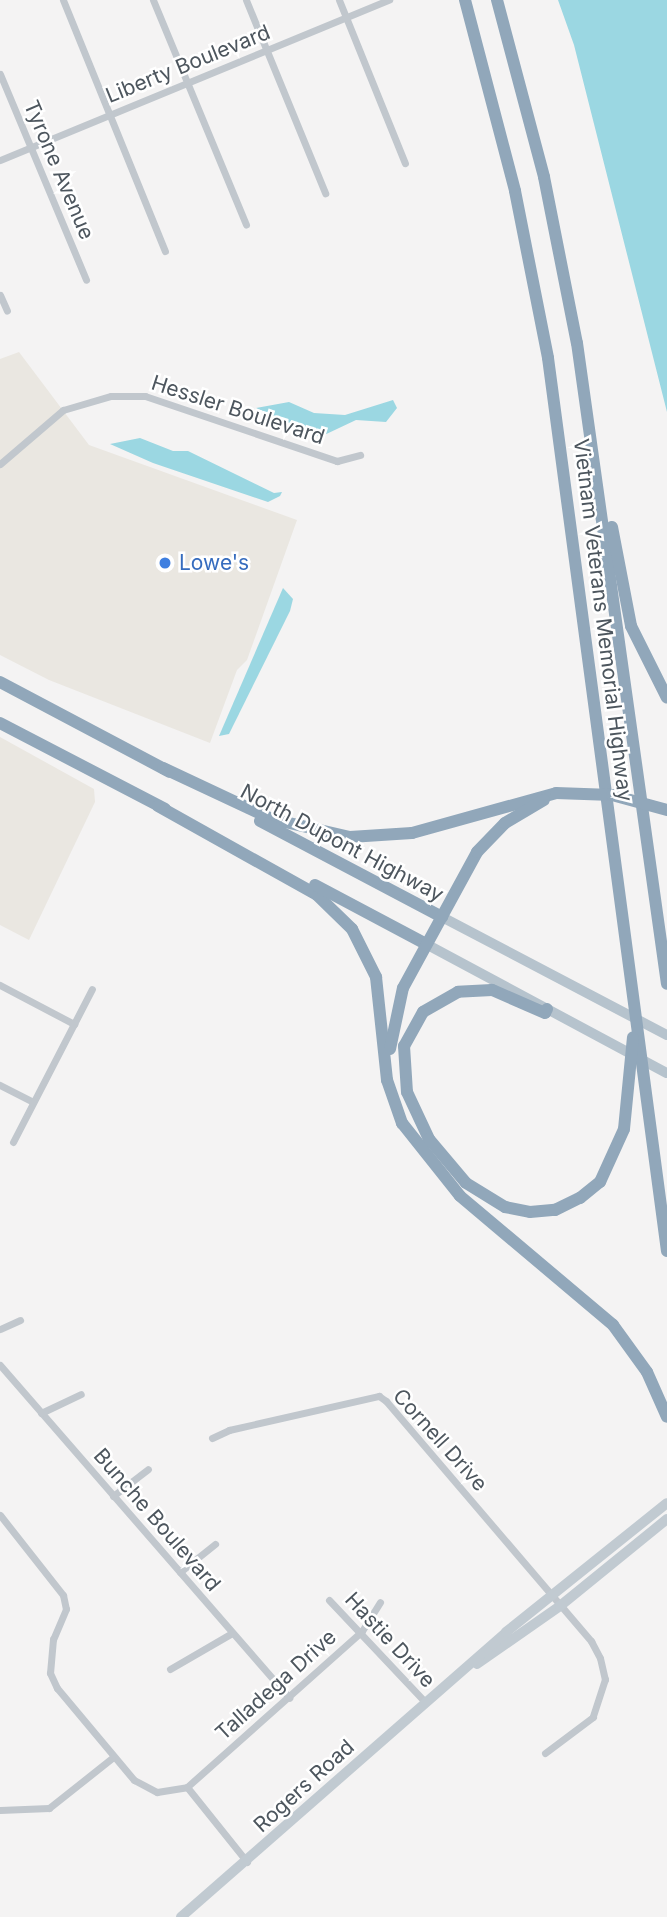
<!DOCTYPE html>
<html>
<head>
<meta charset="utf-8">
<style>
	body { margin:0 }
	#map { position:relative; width:667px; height:1917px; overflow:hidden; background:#f4f3f3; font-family:Inter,sans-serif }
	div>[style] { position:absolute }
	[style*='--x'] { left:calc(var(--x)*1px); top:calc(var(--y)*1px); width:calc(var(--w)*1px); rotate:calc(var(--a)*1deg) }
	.commercial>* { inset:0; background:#eae7e1 }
	.water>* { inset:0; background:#9bd7e2 }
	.street>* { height:7px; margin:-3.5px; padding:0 3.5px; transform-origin:3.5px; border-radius:3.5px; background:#c1c7cd }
	.secondary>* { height:10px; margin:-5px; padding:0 5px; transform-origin:5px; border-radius:5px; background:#c1cad1 }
	.primary>* { height:10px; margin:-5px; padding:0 5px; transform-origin:5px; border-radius:5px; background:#b6c3cd }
	.highway>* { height:12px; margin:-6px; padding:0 6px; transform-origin:6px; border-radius:6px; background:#91a7ba }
	.dots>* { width:19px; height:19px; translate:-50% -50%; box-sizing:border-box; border:4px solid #fff; border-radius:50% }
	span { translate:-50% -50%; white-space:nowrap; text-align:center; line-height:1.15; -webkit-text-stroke:5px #fff; paint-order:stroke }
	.street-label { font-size:21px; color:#4d565e }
	.shop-label { font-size:21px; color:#366cbe }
	.left { translate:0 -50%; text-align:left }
</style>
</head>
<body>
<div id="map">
	<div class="commercial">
		<i style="clip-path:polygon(19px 352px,89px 445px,297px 520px,247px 660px,237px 670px,210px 743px,49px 680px,0 655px,0 359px)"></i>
		<i style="clip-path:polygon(0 737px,94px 789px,95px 802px,29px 940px,0 925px)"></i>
	</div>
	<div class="water">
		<i style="clip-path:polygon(558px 0,667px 0,667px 412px,574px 45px)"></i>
		<i style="clip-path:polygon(393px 400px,397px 408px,386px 422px,356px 420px,320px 437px,256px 408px,289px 402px,314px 413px,345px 415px)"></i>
		<i style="clip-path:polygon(140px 438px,173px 451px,188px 451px,274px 493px,282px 492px,280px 496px,268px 502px,153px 463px,110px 444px)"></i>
		<i style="clip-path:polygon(283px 588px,293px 599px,290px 611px,229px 734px,219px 736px)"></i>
	</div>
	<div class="street">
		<i style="--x:63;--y:0;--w:271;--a:67.9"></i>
		<i style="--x:153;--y:0;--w:243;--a:67.5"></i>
		<i style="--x:246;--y:0;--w:209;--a:67.7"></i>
		<i style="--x:339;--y:0;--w:176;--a:68"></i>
		<i style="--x:0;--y:74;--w:223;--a:67.3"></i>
		<i style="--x:0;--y:160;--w:421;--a:-22.4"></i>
		<i style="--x:0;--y:295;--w:17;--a:66"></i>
		<i style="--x:0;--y:464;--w:83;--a:-40.6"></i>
		<i style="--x:63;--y:410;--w:50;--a:-16.3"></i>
		<i style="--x:111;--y:396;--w:34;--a:0"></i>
		<i style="--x:145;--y:396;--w:203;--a:18.7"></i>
		<i style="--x:337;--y:461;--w:24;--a:-15"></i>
		<i style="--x:0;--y:985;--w:84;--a:27.8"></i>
		<i style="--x:0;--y:1085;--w:37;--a:27"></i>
		<i style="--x:13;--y:1142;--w:172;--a:-62.7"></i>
		<i style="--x:0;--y:1329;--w:22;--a:-24"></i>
		<i style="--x:0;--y:1365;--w:441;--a:49"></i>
		<i style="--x:41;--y:1413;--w:44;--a:-25.4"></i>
		<i style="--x:212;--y:1438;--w:19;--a:-25"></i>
		<i style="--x:229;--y:1430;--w:154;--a:-12.8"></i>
		<i style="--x:379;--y:1396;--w:9;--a:36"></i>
		<i style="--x:386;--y:1401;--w:316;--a:49.5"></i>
		<i style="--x:591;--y:1641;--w:19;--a:62"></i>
		<i style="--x:600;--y:1658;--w:22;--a:77"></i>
		<i style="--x:605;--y:1679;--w:40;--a:108"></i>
		<i style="--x:593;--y:1717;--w:60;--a:143.1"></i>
		<i style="--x:113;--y:1496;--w:44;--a:-37.6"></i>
		<i style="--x:0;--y:1515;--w:102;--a:51.8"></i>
		<i style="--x:63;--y:1595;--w:14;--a:78"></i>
		<i style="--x:66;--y:1609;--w:33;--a:113"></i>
		<i style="--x:53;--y:1639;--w:34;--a:95"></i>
		<i style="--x:50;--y:1673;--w:17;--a:65"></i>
		<i style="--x:57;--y:1688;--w:120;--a:50.1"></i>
		<i style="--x:134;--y:1780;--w:26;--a:28"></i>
		<i style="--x:157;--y:1792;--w:30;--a:-9"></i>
		<i style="--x:187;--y:1787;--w:96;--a:51.3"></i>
		<i style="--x:180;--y:1572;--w:45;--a:-38.7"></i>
		<i style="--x:329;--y:1600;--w:141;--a:46.7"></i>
		<i style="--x:170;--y:1669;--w:72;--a:-30.1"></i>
		<i style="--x:187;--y:1787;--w:234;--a:-41.7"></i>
		<i style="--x:362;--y:1631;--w:34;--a:-58"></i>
		<i style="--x:0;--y:1810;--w:49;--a:-2.3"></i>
		<i style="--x:49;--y:1808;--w:80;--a:-38.4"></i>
	</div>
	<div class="secondary">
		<i style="--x:477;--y:1664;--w:101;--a:-34.9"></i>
		<i style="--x:560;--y:1606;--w:138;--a:-39.1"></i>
		<i style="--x:181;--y:1917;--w:432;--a:-41.2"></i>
		<i style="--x:506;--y:1632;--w:206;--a:-38.7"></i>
	</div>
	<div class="primary">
		<i style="--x:442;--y:917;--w:254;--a:27.7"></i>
		<i style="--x:426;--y:944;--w:273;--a:28.2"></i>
	</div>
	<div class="highway">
		<i style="--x:465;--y:0;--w:197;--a:75.3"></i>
		<i style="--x:515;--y:191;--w:170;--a:78.8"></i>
		<i style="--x:548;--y:358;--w:901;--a:82.41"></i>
		<i style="--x:497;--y:0;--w:183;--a:75.1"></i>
		<i style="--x:544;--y:177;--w:169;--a:78.8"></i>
		<i style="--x:577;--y:343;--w:647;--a:82.01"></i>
		<i style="--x:612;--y:527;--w:101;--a:79.1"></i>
		<i style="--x:631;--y:626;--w:80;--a:63.4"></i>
		<i style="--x:0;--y:682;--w:192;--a:27.9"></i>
		<i style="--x:0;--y:723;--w:186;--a:27.5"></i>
		<i style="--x:163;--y:768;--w:120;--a:25.1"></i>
		<i style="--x:272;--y:819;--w:80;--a:13"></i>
		<i style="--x:350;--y:837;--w:62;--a:-3.7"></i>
		<i style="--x:412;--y:833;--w:149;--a:-15.5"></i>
		<i style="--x:556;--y:793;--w:56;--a:2"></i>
		<i style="--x:612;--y:795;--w:57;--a:15.3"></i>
		<i style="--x:158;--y:806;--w:182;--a:29.2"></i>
		<i style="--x:317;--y:895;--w:49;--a:44.2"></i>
		<i style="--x:352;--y:929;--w:54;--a:63.4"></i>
		<i style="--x:376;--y:977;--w:104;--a:83.9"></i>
		<i style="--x:387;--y:1080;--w:46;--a:70.8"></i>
		<i style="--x:402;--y:1123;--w:93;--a:51.5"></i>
		<i style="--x:460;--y:1196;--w:200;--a:40.1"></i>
		<i style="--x:613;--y:1325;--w:58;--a:54.1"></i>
		<i style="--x:647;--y:1372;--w:49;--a:66"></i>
		<i style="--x:260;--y:821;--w:206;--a:27.8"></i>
		<i style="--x:315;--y:885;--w:126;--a:28"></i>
		<i style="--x:547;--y:1009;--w:4;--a:117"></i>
		<i style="--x:545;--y:1013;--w:58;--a:-156.5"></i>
		<i style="--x:492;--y:990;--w:34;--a:177"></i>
		<i style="--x:458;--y:992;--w:40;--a:150.3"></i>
		<i style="--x:423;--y:1012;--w:39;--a:119"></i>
		<i style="--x:404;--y:1046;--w:46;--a:86.3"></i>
		<i style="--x:407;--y:1092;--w:52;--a:64.9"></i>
		<i style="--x:429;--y:1139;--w:57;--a:49.9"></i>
		<i style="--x:466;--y:1183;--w:46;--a:31.6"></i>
		<i style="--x:505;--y:1207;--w:25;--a:11"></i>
		<i style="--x:530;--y:1212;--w:25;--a:-5"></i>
		<i style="--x:555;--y:1210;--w:28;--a:-26"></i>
		<i style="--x:580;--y:1198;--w:26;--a:-39"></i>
		<i style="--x:600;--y:1182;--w:58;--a:-65.6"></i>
		<i style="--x:624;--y:1129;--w:92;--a:-84.4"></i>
		<i style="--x:390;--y:1049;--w:62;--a:-78"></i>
		<i style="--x:403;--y:988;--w:155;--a:-61.4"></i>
		<i style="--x:477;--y:852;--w:40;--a:-46"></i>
		<i style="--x:505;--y:823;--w:45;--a:-30.5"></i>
	</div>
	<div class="dots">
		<i style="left:165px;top:563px;background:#3f7fe0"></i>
	</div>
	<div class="street-label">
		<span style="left:188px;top:64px;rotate:-22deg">Liberty Boulevard</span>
		<span style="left:59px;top:170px;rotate:67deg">Tyrone Avenue</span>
		<span style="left:238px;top:410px;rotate:18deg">Hessler Boulevard</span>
		<span style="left:603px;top:620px;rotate:83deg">Vietnam Veterans Memorial Highway</span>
		<span style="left:342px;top:843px;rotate:28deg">North Dupont Highway</span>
		<span style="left:440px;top:1440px;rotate:48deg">Cornell Drive</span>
		<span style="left:157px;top:1520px;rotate:49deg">Bunche Boulevard</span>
		<span style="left:390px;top:1640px;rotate:47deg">Hastie Drive</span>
		<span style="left:276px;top:1685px;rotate:-42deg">Talladega Drive</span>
		<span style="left:304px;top:1786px;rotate:-42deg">Rogers Road</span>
	</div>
	<div class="shop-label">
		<span class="left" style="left:179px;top:563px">Lowe's</span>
	</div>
</div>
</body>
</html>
